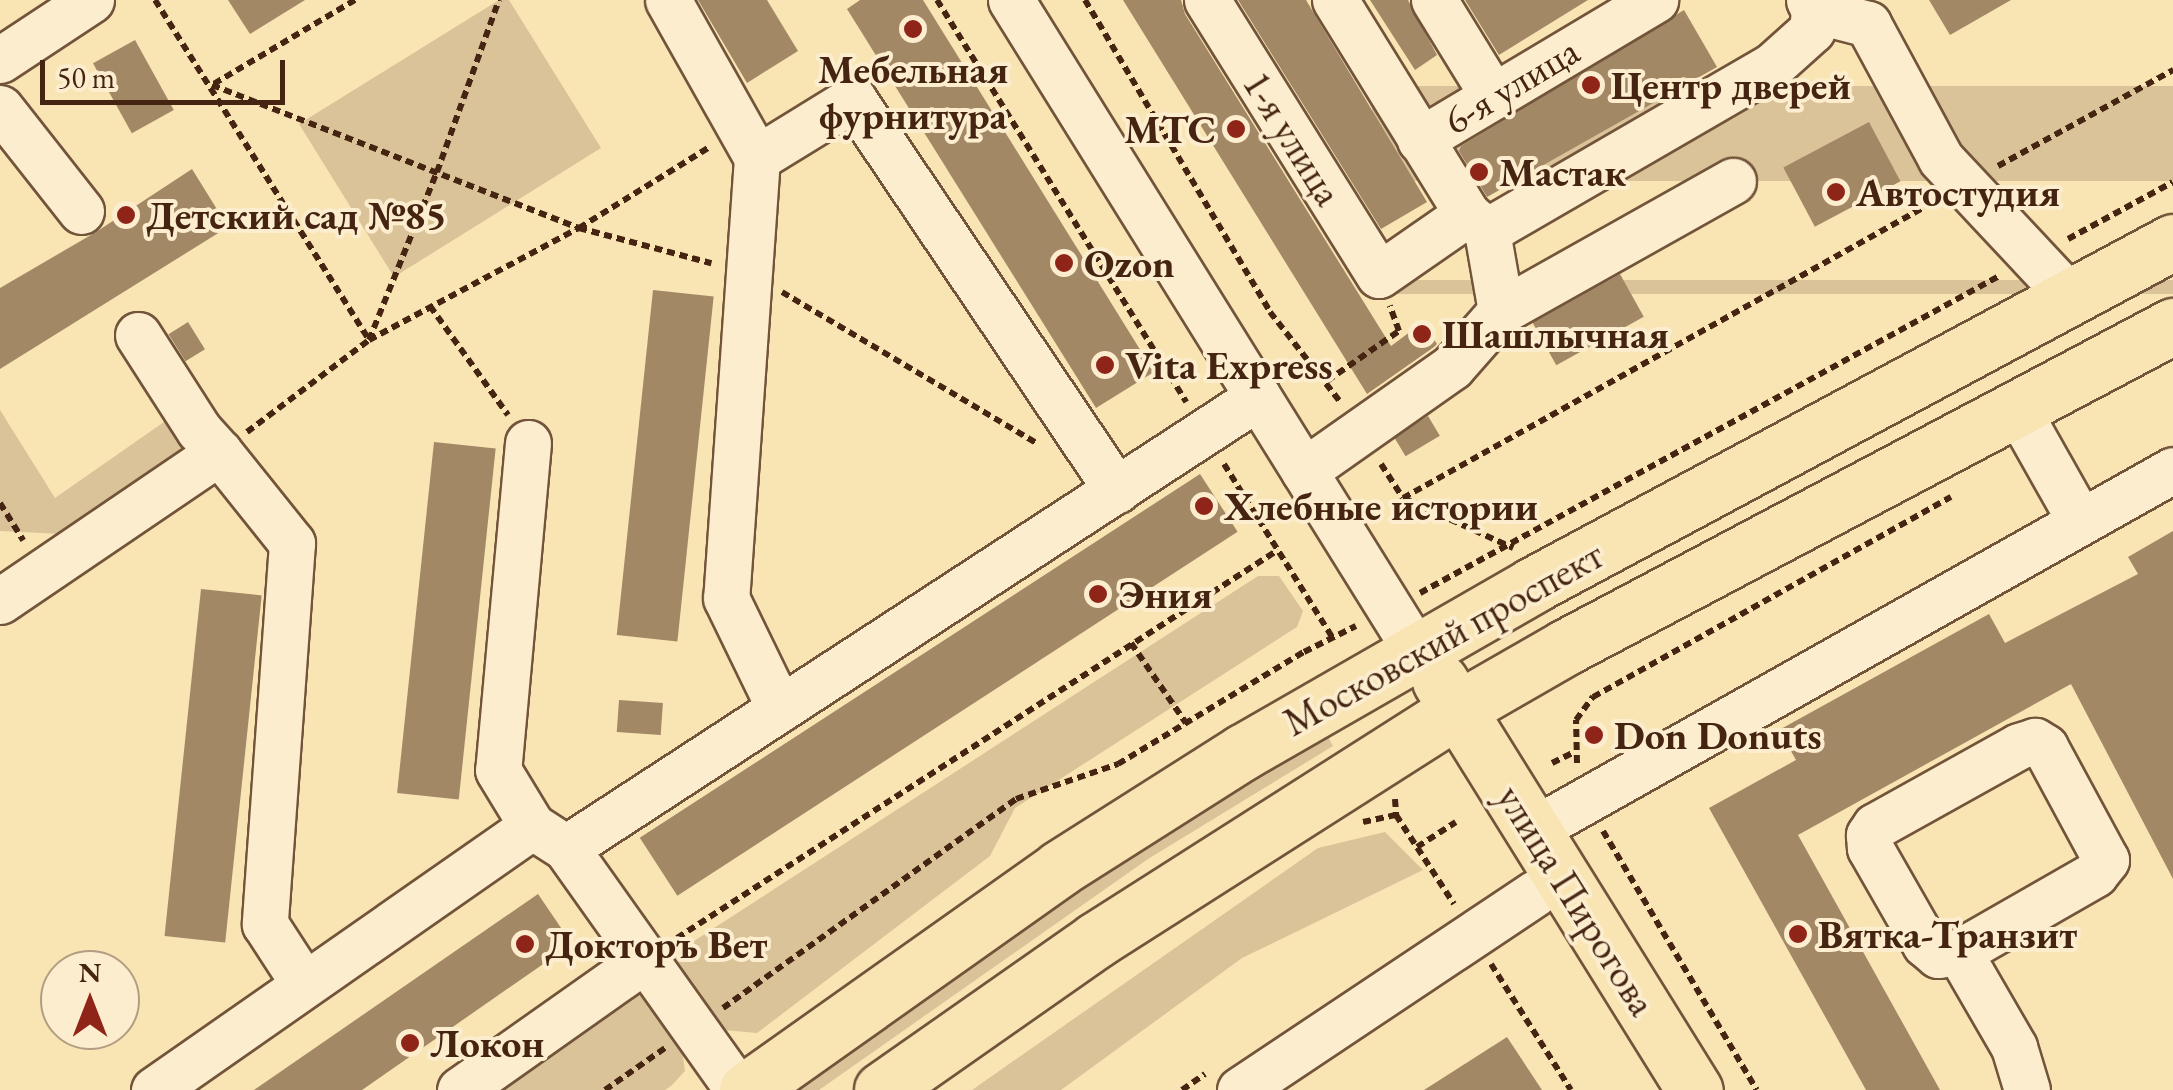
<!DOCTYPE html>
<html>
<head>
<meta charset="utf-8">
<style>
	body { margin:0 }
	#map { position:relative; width:2173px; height:1090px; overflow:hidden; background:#f9e4b4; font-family:"EB Garamond",serif }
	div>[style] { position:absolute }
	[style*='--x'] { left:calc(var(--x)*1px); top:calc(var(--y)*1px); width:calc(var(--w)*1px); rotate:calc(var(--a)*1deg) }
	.green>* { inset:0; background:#dac398; transform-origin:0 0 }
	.building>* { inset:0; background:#a38866; transform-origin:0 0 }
	.path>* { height:6px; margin-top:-3px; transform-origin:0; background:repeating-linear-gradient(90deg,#452412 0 8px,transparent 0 13px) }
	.roads { filter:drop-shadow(2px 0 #72543a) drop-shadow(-2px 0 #72543a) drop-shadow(0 2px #72543a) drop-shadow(0 -2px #72543a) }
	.minor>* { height:45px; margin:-22.5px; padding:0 22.5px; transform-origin:22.5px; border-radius:22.5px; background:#fbedce }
	.major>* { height:55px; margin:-27.5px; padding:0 27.5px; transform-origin:27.5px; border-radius:27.5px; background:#f9e4b4 }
	.dots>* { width:28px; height:28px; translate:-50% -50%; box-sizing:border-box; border:5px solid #fbedce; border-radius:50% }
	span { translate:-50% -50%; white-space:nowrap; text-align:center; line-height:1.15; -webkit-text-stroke:8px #fbedce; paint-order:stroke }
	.poi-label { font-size:40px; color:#452412; font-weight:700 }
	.left { translate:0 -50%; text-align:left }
	.right { translate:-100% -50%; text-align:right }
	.street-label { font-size:40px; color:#452412 }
	.north { position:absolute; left:40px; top:950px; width:100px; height:100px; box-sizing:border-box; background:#fbedce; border:2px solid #b29d83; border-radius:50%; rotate:0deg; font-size:28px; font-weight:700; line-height:40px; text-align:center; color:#452412 }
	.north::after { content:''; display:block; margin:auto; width:35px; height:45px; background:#8f2418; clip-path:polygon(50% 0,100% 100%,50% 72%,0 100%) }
	.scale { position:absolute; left:40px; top:60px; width:245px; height:45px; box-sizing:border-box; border:5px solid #452412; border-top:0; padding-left:12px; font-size:30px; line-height:35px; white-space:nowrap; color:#452412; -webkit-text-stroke:8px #fbedce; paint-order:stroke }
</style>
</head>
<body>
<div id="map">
	<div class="green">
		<i style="clip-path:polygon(499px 0,509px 0,601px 148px,394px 277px,299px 124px)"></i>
		<i style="left:2173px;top:86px;width:95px;height:801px;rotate:90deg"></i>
		<i style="left:2173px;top:280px;width:14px;height:783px;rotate:90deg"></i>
		<i style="clip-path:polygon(0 410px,55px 498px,174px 415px,200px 448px,83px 535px,0 531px)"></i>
		<i style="clip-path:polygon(1258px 576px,1279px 576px,1303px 611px,1297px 627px,1015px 808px,990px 856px,757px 1033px,723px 1030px,675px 965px,677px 952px)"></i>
		<i style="clip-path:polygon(1325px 731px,1333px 746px,1148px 859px,819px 1090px,794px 1090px,1140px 847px)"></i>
		<i style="clip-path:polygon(1385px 832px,1423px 870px,1242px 958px,1061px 1090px,972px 1090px,1318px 848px)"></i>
		<i style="clip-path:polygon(619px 993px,645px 996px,682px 1050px,685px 1071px,671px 1086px,665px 1090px,480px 1090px)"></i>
	</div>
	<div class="building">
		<i style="clip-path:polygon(228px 0,305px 0,250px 34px)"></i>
		<i style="clip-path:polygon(698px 0,767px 0,798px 51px,747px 83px)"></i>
		<i style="clip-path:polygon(860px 0,923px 0,1154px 372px,1096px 408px,847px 9px)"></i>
		<i style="clip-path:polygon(1123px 0,1181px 0,1185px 14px,1391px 346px,1422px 323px,1437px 344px,1434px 347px,1367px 394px)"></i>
		<i style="clip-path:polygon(1238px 0,1306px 0,1427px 202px,1381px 229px)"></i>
		<i style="clip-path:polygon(1370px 0,1408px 0,1437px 55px,1415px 70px)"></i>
		<i style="clip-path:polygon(1465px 0,1588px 0,1499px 55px)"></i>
		<i style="clip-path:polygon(1929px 0,2011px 0,1950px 35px)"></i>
		<i style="clip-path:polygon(1684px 10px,1717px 67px,1487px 197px,1459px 151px,1461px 146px)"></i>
		<i style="left:135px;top:40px;width:80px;height:48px;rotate:61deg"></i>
		<i style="left:1869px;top:122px;width:67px;height:97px;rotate:62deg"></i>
		<i style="clip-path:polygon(192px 169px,228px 227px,0 369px,0 288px,96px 232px)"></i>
		<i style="left:1620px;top:274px;width:49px;height:100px;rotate:61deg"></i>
		<i style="left:653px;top:290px;width:61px;height:347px;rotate:6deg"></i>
		<i style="left:188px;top:322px;width:32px;height:23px;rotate:58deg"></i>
		<i style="left:1428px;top:416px;width:23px;height:40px;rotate:59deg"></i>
		<i style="left:434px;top:442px;width:62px;height:353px;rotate:6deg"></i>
		<i style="left:1200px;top:474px;width:69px;height:668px;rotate:57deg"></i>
		<i style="clip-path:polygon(2173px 531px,2173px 879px,2071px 684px,1798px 835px,1940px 1090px,1866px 1090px,1709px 808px,1796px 760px,1779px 730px,1989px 614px,2005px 643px,2138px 574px,2128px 557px)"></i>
		<i style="left:201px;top:589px;width:61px;height:349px;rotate:6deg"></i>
		<i style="left:619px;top:700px;width:44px;height:32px;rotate:4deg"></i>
		<i style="clip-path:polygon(538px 894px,572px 944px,362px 1090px,254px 1090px)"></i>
		<i style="clip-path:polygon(1507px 1037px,1542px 1090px,1424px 1090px)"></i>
	</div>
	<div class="path">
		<i style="--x:155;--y:0;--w:402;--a:57.8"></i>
		<i style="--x:369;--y:340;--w:181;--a:-68"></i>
		<i style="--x:437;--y:172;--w:183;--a:-70.2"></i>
		<i style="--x:355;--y:0;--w:166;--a:149.3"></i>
		<i style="--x:212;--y:85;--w:394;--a:21.3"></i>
		<i style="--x:579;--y:228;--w:137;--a:14.9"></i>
		<i style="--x:937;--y:0;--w:473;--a:58.2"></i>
		<i style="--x:1085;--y:0;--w:363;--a:59.3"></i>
		<i style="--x:1270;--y:312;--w:115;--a:52"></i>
		<i style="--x:1998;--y:166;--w:200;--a:-28.7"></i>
		<i style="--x:2068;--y:239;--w:119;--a:-28.5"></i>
		<i style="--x:782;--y:292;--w:298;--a:30.7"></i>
		<i style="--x:430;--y:306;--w:134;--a:54.4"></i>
		<i style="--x:1327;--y:381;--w:88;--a:-34.8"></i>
		<i style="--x:1399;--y:331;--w:27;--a:-110"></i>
		<i style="--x:247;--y:432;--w:153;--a:-37"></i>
		<i style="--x:369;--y:340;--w:238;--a:-28.1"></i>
		<i style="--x:579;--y:228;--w:152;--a:-31.8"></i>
		<i style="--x:1224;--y:464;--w:204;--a:58"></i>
		<i style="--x:1381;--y:464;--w:40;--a:57.1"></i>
		<i style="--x:1403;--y:498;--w:121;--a:24.4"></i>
		<i style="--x:1403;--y:498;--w:603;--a:-29.16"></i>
		<i style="--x:0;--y:503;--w:44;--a:58.1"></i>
		<i style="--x:1420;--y:593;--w:662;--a:-28.69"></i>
		<i style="--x:1131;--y:643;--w:97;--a:55.5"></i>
		<i style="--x:1552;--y:763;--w:25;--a:-26"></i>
		<i style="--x:1577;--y:763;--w:43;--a:-91.3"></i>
		<i style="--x:1576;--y:720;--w:29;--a:-54"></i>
		<i style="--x:1593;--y:697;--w:410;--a:-29.2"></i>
		<i style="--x:1395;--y:799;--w:16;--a:86"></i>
		<i style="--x:1396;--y:815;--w:106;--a:56.9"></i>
		<i style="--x:1363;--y:822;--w:34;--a:-12"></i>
		<i style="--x:1603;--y:831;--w:301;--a:59.3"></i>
		<i style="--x:1417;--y:847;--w:46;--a:-32.7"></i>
		<i style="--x:677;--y:938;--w:715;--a:-32.85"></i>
		<i style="--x:1491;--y:964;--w:149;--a:57.6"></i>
		<i style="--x:723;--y:1008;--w:360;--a:-35.5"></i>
		<i style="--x:1016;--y:799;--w:108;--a:-18.9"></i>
		<i style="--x:1118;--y:764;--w:217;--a:-31.1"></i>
		<i style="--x:1304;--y:652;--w:58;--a:-26.6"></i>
		<i style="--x:605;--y:1090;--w:73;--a:-35"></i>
		<i style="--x:1182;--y:1090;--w:28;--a:-35"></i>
	</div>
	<div class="roads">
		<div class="minor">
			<i style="--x:668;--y:0;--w:181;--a:60.6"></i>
			<i style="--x:757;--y:158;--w:441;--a:94"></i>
			<i style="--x:726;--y:598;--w:123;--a:64.1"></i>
			<i style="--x:1011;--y:0;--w:767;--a:58.11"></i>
			<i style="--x:1207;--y:0;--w:324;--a:58"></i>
			<i style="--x:1379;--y:275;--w:107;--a:-34.7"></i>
			<i style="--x:1335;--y:0;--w:251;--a:58.3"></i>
			<i style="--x:1467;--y:214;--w:26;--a:40"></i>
			<i style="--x:1487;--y:231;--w:331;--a:-30.1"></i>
			<i style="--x:1773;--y:65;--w:52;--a:-41.9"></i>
			<i style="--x:1812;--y:30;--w:20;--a:-84"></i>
			<i style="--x:1814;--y:10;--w:11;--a:-117"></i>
			<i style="--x:1434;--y:0;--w:113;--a:58.4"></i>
			<i style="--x:1814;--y:10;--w:56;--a:14.5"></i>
			<i style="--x:1868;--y:24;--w:153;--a:61.6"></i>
			<i style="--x:1941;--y:159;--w:189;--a:46.9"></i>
			<i style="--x:0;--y:60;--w:109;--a:-33.4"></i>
			<i style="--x:0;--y:108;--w:131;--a:51.8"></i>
			<i style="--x:1420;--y:140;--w:274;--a:-30.8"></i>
			<i style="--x:757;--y:158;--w:113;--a:-31.6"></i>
			<i style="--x:853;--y:99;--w:472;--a:56"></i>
			<i style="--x:1487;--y:231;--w:81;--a:80.1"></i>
			<i style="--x:138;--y:335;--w:113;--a:57.3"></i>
			<i style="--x:199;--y:430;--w:30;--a:48"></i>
			<i style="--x:2017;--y:409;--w:129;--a:60.6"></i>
			<i style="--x:528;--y:443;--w:328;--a:95.2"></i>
			<i style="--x:498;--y:770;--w:66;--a:58.7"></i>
			<i style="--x:1304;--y:471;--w:181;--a:-35.1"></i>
			<i style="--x:1452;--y:367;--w:74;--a:-48.8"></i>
			<i style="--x:1501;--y:311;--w:266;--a:-29.3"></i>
			<i style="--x:0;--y:601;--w:265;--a:-34.2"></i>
			<i style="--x:219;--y:452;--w:117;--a:51.3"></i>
			<i style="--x:292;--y:543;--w:382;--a:94.1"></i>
			<i style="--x:265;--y:924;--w:72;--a:57"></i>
			<i style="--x:1533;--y:830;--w:734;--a:-29.36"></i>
			<i style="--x:566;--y:848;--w:826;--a:-33.09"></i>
			<i style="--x:1959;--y:952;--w:157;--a:-29.8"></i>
			<i style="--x:2095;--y:874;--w:18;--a:-52"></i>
			<i style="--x:2106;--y:860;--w:128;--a:-118.4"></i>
			<i style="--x:2045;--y:747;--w:12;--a:-149"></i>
			<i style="--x:2035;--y:741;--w:17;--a:163"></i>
			<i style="--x:2019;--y:746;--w:165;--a:150.9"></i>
			<i style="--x:1875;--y:826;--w:11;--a:124"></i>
			<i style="--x:1869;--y:835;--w:13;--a:86"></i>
			<i style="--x:1870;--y:848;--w:111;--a:60.2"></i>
			<i style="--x:1925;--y:944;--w:17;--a:40"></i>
			<i style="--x:1938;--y:955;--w:21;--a:-8"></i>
			<i style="--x:1959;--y:952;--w:110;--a:59.9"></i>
			<i style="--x:2014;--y:1047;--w:45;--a:73.2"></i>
			<i style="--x:154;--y:1090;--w:461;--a:-34.9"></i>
			<i style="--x:532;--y:826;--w:40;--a:32.9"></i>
			<i style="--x:566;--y:848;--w:297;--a:54.6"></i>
			<i style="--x:460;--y:1090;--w:229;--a:-35.2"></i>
			<i style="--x:1240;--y:1090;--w:355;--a:-33.7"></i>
		</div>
		<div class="major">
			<i style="--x:1440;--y:681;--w:482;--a:58.1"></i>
			<i style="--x:747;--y:1090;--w:384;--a:-35.3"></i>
			<i style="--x:1060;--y:868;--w:217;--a:-32.4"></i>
			<i style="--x:1243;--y:752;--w:335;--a:-29.9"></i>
			<i style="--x:1533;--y:585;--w:726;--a:-28.19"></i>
			<i style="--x:882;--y:1090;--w:261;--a:-35"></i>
			<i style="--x:1096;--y:940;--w:432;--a:-32.5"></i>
			<i style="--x:1460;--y:708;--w:122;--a:-29.9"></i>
			<i style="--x:1566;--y:647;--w:687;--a:-27.87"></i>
		</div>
	</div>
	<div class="dots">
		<i style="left:913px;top:29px;background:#8f2418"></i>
		<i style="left:1591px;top:85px;background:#8f2418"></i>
		<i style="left:1236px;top:129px;background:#8f2418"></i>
		<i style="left:1479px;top:172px;background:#8f2418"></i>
		<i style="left:1836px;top:192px;background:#8f2418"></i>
		<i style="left:126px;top:215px;background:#8f2418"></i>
		<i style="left:1064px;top:263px;background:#8f2418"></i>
		<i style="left:1422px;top:334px;background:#8f2418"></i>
		<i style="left:1105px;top:365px;background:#8f2418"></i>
		<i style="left:1204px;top:506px;background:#8f2418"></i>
		<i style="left:1098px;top:594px;background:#8f2418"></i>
		<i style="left:1594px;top:735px;background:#8f2418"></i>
		<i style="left:1798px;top:934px;background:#8f2418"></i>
		<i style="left:525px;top:944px;background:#8f2418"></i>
		<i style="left:410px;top:1043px;background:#8f2418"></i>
	</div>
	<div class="poi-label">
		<span style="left:913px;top:92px">Мебельная<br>фурнитура</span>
		<span class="left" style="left:1611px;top:85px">Центр дверей</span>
		<span class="right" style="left:1216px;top:129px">МТС</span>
		<span class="left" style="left:1499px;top:172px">Мастак</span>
		<span class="left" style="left:1856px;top:192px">Автостудия</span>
		<span class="left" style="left:146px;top:215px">Детский сад №85</span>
		<span class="left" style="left:1084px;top:263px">Ozon</span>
		<span class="left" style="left:1442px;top:334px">Шашлычная</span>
		<span class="left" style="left:1125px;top:365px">Vita Express</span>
		<span class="left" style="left:1224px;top:506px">Хлебные истории</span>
		<span class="left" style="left:1118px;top:594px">Эния</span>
		<span class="left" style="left:1614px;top:735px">Don Donuts</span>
		<span class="left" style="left:1818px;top:934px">Вятка-Транзит</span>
		<span class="left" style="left:545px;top:944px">Докторъ Вет</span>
		<span class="left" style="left:430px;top:1043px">Локон</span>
	</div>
	<div class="street-label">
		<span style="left:1511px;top:85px;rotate:-31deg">6-я улица</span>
		<span style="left:1293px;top:138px;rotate:58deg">1-я улица</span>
		<span style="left:1443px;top:638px;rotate:-29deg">Московский проспект</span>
		<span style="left:1577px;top:900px;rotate:58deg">улица Пирогова</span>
	</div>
	<div class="north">N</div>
	<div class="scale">50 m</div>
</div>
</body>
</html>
